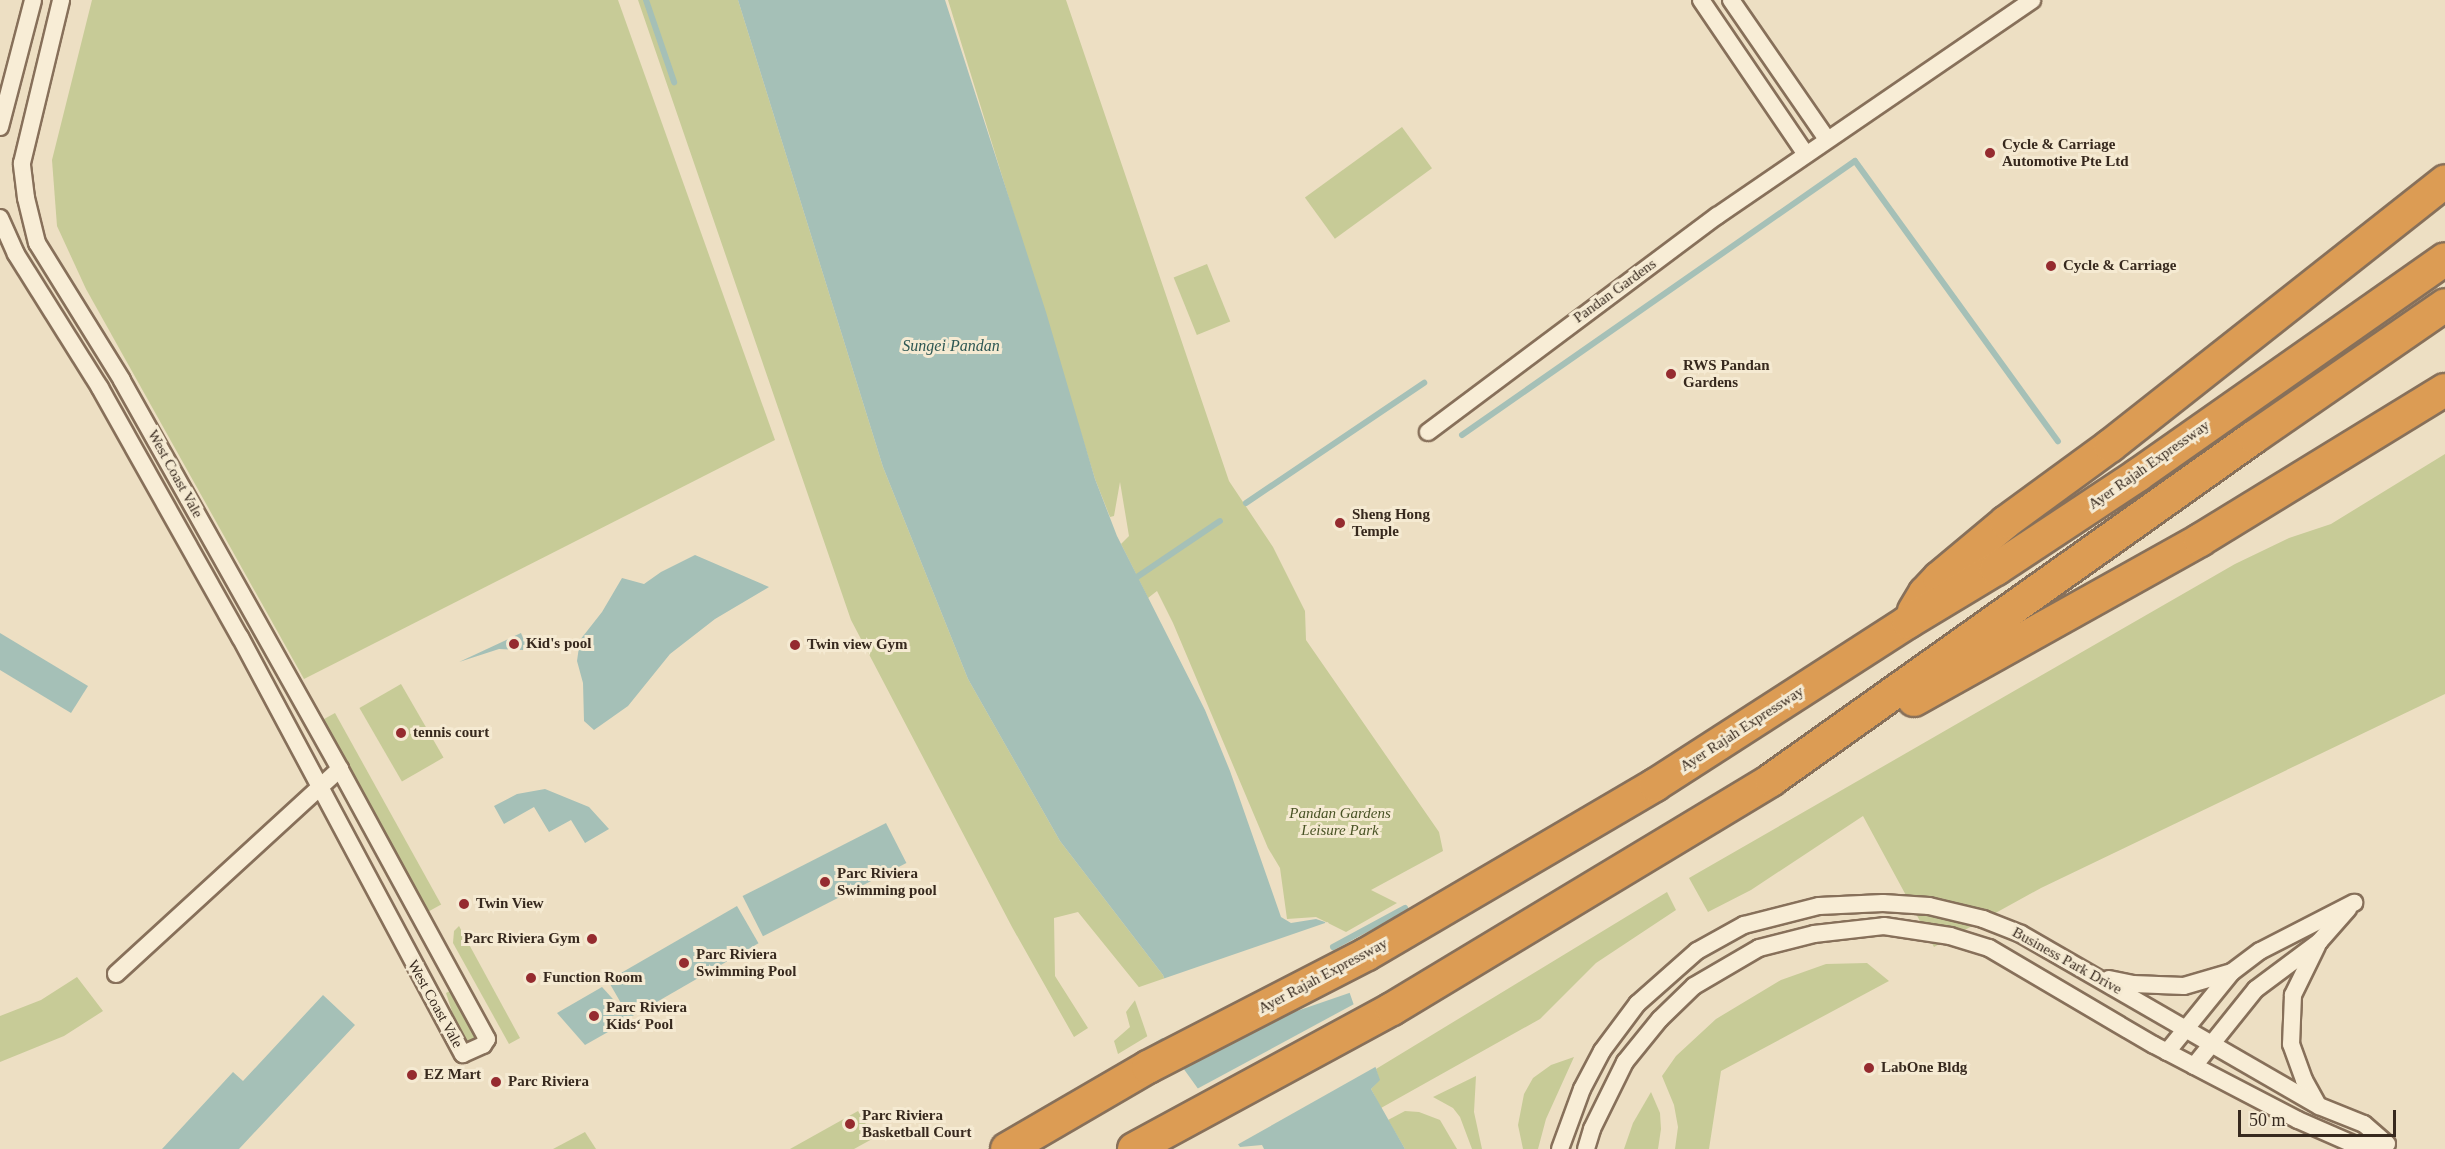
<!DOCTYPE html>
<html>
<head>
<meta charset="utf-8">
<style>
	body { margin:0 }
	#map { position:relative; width:2445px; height:1149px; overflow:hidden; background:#eddfc3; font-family:"Times New Roman",serif }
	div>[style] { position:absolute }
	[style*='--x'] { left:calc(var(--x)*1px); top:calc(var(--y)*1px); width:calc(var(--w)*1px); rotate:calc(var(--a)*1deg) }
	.green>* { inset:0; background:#c7cb97; transform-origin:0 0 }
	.water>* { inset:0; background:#a5c0b7; transform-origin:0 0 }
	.pier>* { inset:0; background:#eddfc3; transform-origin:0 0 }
	.stream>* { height:6px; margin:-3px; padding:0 3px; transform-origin:3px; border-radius:3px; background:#a5c0b7 }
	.roads { filter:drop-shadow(2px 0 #87705a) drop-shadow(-2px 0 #87705a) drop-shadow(0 2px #87705a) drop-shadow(0 -2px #87705a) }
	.minor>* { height:16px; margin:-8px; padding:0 8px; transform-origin:8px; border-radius:8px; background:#f8edd6 }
	.motorway>* { height:32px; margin:-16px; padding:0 16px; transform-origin:16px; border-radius:16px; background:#dc9c54 }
	.dots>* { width:16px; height:16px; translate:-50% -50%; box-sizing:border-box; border:3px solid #f5ead2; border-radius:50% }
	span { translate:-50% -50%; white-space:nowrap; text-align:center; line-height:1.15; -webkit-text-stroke:6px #f5ead2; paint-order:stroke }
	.poi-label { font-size:15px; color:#37291e; font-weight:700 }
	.left { translate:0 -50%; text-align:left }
	.right { translate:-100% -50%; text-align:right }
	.street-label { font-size:15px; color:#37291e }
	.park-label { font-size:15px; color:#495325; font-style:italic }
	.water-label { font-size:16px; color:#2d5753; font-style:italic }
	.scale { position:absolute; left:2238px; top:1110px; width:158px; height:27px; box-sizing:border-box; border:3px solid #37291e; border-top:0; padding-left:8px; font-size:18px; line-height:21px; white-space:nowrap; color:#37291e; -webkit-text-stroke:4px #f5ead2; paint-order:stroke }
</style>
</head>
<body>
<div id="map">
	<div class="green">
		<i style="clip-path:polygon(92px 0,618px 0,775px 440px,304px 679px,86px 289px,57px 226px,52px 160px)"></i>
		<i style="clip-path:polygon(638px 0,738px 0,883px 467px,968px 679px,1060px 841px,1163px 975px,1166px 984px,1147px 1013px,1156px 1031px,1118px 1054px,1114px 1041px,1130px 1027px,1126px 1012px,1142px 991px,1078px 912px,1054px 918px,1055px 976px,1088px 1028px,1074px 1037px,1012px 927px,851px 620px)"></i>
		<i style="clip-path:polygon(948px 0,1066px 0,1229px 481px,1273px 547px,1305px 611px,1306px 640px,1439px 832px,1443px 851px,1371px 890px,1397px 903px,1346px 932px,1316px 917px,1287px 919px,1280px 868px,1268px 848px,1173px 623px,1157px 591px,1148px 598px,1121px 544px,1129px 536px,1120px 482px,1114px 516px,1110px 517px,1095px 479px)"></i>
		<i style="left:1402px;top:127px;width:51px;height:120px;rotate:54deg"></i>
		<i style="left:1207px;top:264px;width:62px;height:36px;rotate:68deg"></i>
		<i style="clip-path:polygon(2445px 454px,2445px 694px,2041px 888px,1934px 947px,1863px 816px,1751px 890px,1708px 912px,1689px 878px,2235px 564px,2289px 538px,2331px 524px)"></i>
		<i style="left:401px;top:684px;width:85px;height:48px;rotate:60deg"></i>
		<i style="left:335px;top:713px;width:219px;height:15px;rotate:61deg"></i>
		<i style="clip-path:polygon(1667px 892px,1676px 910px,1596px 963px,1540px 1019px,1381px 1108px,1371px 1089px,1379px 1080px,1376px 1069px)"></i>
		<i style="clip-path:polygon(459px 926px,520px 1038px,509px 1044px,453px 943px,454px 931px)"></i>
		<i style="clip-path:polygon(1867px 963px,1889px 981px,1721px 1071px,1709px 1149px,1675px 1149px,1678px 1127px,1674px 1105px,1662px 1076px,1676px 1056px,1716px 1019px,1781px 980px,1826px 964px)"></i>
		<i style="clip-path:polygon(77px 977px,103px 1011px,64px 1036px,0 1062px,0 1016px,41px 1000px)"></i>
		<i style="clip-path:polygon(450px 991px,477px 1040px,469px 1047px,458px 1030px,446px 993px)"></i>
		<i style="clip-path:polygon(1574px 1057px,1546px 1119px,1538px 1149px,1523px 1149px,1518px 1125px,1524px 1094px,1533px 1078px,1551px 1065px)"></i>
		<i style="clip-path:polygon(1476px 1076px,1474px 1112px,1482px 1149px,1472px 1149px,1460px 1117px,1453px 1108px,1433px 1097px)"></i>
		<i style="clip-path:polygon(1651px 1092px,1660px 1113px,1661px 1129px,1658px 1149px,1624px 1149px,1633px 1123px)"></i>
		<i style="clip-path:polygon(858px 1111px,874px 1138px,854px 1149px,790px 1149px)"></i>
		<i style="clip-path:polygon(1405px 1111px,1419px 1112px,1440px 1120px,1457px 1149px,1405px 1149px,1388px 1120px)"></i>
		<i style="clip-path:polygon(585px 1132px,596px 1149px,553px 1149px)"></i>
	</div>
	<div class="water">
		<i style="clip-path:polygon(738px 0,945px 0,1046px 312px,1095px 479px,1117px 536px,1205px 710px,1230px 771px,1281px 917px,1291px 923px,1316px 919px,1325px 922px,1380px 1080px,1371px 1089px,1405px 1149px,1264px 1149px,1262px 1145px,1240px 1147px,1147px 1018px,1147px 1013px,1166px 984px,1163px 975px,1060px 841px,968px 679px,883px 467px)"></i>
		<i style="clip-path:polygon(695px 555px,769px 587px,715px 619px,670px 654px,628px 706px,594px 730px,584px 721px,583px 683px,577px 661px,580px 640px,602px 612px,622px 578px,644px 584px,661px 572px)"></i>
		<i style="clip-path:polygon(0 633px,88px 686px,71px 713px,0 670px)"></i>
		<i style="clip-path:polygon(521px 633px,523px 638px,541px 638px,523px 650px,499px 649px,459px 662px)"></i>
		<i style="clip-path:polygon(545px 789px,589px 807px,609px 829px,585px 843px,571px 820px,549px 832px,534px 807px,504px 824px,494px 806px,517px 794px)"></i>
		<i style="left:886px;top:823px;width:45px;height:161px;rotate:63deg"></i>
		<i style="left:737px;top:906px;width:43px;height:149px;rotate:60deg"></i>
		<i style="clip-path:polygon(602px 987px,631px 1019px,585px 1045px,557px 1013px)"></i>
		<i style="clip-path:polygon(323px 995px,355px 1025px,239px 1149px,162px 1149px,233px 1072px,243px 1081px)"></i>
	</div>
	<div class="pier">
		<i style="left:1328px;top:922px;width:74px;height:208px;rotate:71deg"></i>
		<i style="clip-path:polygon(1356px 1003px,1377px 1066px,1235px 1146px,1195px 1090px)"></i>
	</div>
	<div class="stream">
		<i style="--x:646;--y:0;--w:87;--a:71.1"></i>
		<i style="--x:1462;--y:435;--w:479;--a:-34.9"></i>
		<i style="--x:1855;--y:161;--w:346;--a:54.1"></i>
		<i style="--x:1246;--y:503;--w:215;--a:-34"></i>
		<i style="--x:1137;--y:577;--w:100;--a:-34"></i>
		<i style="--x:1333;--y:947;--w:82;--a:-28.4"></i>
		<i style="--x:1148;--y:1050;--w:17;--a:-31"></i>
	</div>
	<div class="roads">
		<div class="minor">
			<i style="--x:1701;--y:0;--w:185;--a:55.8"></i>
			<i style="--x:1731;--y:0;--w:169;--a:55.4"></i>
			<i style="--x:0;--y:127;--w:131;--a:-75.4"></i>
			<i style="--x:0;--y:218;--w:39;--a:66"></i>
			<i style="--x:16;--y:254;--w:158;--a:57.9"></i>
			<i style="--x:100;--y:388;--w:286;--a:60.7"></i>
			<i style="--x:240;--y:637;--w:473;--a:61.9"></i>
			<i style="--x:463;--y:1054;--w:22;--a:-24"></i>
			<i style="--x:483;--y:1045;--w:7;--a:-56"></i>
			<i style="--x:487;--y:1039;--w:307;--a:-118.6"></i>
			<i style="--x:340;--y:769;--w:446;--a:-119.3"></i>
			<i style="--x:122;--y:380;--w:161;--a:-121.8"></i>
			<i style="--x:37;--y:243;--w:46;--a:-103.7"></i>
			<i style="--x:26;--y:198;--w:35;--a:-97"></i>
			<i style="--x:22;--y:163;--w:168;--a:-76.5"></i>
			<i style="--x:1428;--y:432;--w:361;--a:-36.8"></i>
			<i style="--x:1717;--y:216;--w:382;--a:-34.4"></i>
			<i style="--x:2317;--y:946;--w:55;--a:116.1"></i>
			<i style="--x:2293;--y:995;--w:49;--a:92.3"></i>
			<i style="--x:2291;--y:1044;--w:38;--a:70"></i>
			<i style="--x:2304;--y:1080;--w:26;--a:61"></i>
			<i style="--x:116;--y:974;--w:304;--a:-42.5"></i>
			<i style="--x:2109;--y:979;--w:25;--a:12"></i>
			<i style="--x:2133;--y:984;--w:51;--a:2.2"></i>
			<i style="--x:2184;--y:986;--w:50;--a:-16.3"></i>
			<i style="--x:2167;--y:1052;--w:103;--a:-50.9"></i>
			<i style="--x:2232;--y:972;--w:35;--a:-37"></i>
			<i style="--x:2260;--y:951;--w:106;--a:-27.1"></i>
			<i style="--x:2194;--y:1066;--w:99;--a:-51.2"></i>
			<i style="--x:2256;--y:989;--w:79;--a:-36.7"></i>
			<i style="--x:2319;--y:942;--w:44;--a:-48.7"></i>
			<i style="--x:1560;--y:1149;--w:64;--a:-69.9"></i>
			<i style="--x:1582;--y:1089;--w:43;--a:-62.2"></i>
			<i style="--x:1602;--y:1051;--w:59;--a:-53.3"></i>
			<i style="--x:1637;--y:1004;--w:80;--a:-41.5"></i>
			<i style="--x:1697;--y:951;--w:54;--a:-29"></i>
			<i style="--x:1744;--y:925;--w:77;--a:-14.2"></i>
			<i style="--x:1819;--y:906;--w:64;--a:-2.7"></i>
			<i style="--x:1883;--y:903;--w:46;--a:3.7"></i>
			<i style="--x:1929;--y:906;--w:56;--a:13.5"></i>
			<i style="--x:1983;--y:919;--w:41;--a:21.5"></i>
			<i style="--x:2021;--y:934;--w:344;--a:30"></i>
			<i style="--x:2319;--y:1106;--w:48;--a:21.8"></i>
			<i style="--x:2364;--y:1124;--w:30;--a:41"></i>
			<i style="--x:1586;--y:1149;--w:21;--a:-73"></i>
			<i style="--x:1592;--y:1129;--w:75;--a:-63.8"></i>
			<i style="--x:1625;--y:1062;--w:55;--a:-50.9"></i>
			<i style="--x:1660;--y:1019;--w:47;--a:-44.1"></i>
			<i style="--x:1694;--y:986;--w:75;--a:-30.3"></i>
			<i style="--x:1759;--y:948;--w:57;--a:-14.3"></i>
			<i style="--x:1814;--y:934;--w:70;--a:-6.5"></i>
			<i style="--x:1884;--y:926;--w:67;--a:8.6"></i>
			<i style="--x:1950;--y:936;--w:41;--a:17.1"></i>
			<i style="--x:1989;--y:948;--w:191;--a:30.5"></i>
			<i style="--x:2154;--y:1045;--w:162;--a:27.5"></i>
			<i style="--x:2298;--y:1120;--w:62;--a:23.7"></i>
			<i style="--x:2355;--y:1145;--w:32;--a:-2"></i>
		</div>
		<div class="motorway">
			<i style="--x:1914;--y:611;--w:21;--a:-59"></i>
			<i style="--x:1925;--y:593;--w:21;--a:-47"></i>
			<i style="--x:1939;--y:578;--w:87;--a:-39.9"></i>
			<i style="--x:2006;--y:522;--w:129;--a:-36.2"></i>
			<i style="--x:2110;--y:446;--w:427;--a:-38.3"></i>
			<i style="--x:1914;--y:700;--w:328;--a:-29.2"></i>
			<i style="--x:2200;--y:540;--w:287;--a:-31.5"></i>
			<i style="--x:1007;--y:1149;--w:163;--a:-30.2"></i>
			<i style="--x:1148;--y:1067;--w:246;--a:-27.3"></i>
			<i style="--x:1367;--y:954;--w:334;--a:-30.4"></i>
			<i style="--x:1655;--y:785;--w:301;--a:-32.8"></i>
			<i style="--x:1908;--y:622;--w:103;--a:-31.1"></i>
			<i style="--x:1996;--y:569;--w:170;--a:-33.5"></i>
			<i style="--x:2138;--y:475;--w:375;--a:-35.1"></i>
			<i style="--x:1134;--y:1149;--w:294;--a:-28.5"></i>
			<i style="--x:1392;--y:1009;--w:443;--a:-31.1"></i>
			<i style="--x:1771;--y:780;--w:592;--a:-35.38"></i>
			<i style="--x:2254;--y:437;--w:232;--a:-34.6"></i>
		</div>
	</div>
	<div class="dots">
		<i style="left:1990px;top:153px;background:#952b2f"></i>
		<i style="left:2051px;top:266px;background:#952b2f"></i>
		<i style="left:1671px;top:374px;background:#952b2f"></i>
		<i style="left:1340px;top:523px;background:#952b2f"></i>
		<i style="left:514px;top:644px;background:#952b2f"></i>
		<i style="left:795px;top:645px;background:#952b2f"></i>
		<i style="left:401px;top:733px;background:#952b2f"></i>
		<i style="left:825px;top:882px;background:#952b2f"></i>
		<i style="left:464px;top:904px;background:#952b2f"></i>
		<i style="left:592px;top:939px;background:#952b2f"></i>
		<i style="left:684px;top:963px;background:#952b2f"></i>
		<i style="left:531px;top:978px;background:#952b2f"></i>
		<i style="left:594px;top:1016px;background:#952b2f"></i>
		<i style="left:1869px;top:1068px;background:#952b2f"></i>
		<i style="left:412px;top:1075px;background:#952b2f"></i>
		<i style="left:496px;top:1082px;background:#952b2f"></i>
		<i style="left:850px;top:1124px;background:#952b2f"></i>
	</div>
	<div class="poi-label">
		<span class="left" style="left:2002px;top:153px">Cycle &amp; Carriage<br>Automotive Pte Ltd</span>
		<span class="left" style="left:2063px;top:266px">Cycle &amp; Carriage</span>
		<span class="left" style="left:1683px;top:374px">RWS Pandan<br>Gardens</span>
		<span class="left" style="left:1352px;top:523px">Sheng Hong<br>Temple</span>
		<span class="left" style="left:526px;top:644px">Kid's pool</span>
		<span class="left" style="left:807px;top:645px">Twin view Gym</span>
		<span class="left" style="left:413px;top:733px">tennis court</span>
		<span class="left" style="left:837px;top:882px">Parc Riviera<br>Swimming pool</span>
		<span class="left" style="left:476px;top:904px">Twin View</span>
		<span class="right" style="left:580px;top:939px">Parc Riviera Gym</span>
		<span class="left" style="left:696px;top:963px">Parc Riviera<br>Swimming Pool</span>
		<span class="left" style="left:543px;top:978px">Function Room</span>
		<span class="left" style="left:606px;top:1016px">Parc Riviera<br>Kids‘ Pool</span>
		<span class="left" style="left:1881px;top:1068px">LabOne Bldg</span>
		<span class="left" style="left:424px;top:1075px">EZ Mart</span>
		<span class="left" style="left:508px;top:1082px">Parc Riviera</span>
		<span class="left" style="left:862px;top:1124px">Parc Riviera<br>Basketball Court</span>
	</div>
	<div class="street-label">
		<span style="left:1615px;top:291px;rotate:-36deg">Pandan Gardens</span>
		<span style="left:2149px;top:465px;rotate:-35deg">Ayer Rajah Expressway</span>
		<span style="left:175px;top:474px;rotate:61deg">West Coast Vale</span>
		<span style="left:1742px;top:729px;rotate:-33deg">Ayer Rajah Expressway</span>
		<span style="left:2067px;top:961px;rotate:29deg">Business Park Drive</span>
		<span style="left:1323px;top:976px;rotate:-28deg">Ayer Rajah Expressway</span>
		<span style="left:435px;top:1004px;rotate:61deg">West Coast Vale</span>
	</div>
	<div class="park-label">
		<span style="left:1340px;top:822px">Pandan Gardens<br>Leisure Park</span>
	</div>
	<div class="water-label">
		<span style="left:951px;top:346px">Sungei Pandan</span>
	</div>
	<div class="scale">50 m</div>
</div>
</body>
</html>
